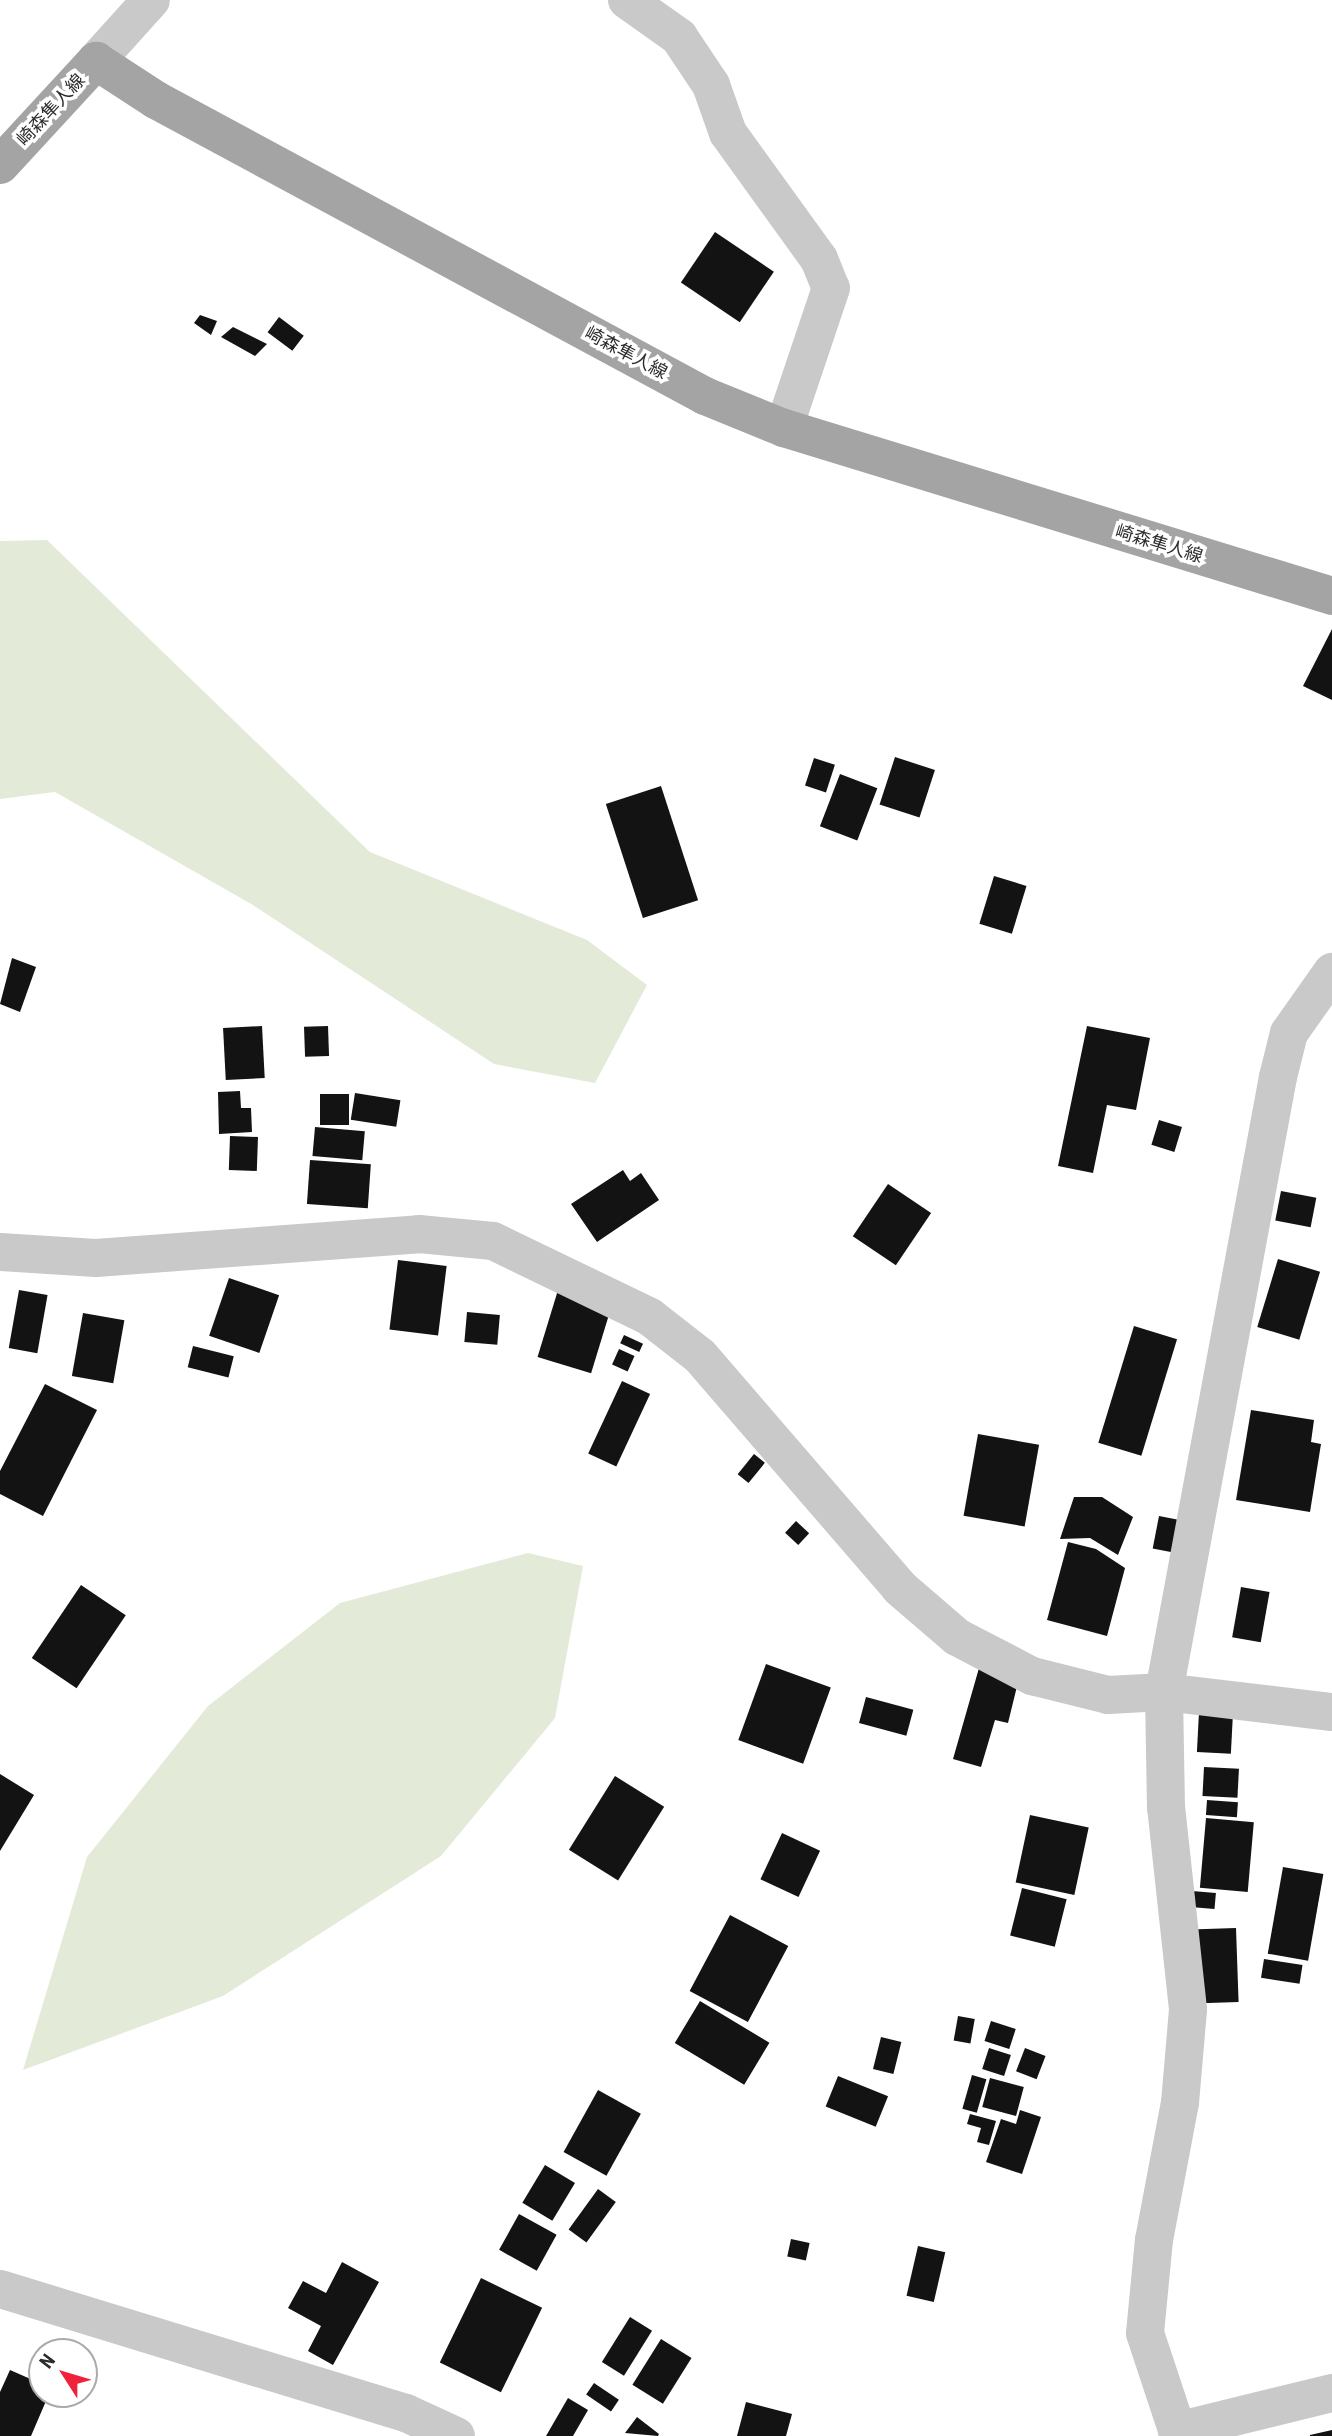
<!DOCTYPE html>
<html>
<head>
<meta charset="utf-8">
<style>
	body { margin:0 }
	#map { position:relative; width:1332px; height:2436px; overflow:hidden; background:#fff; font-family:"Roboto Condensed","Noto Sans JP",sans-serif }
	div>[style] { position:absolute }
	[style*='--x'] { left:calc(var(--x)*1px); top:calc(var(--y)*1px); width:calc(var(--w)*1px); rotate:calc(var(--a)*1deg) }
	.green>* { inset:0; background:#e3ebd8 }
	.building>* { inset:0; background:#131313; transform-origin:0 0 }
	.minor>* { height:38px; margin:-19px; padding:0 19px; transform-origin:19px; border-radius:19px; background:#c9c9c9 }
	.major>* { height:38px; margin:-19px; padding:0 19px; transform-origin:19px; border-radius:19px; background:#a4a4a4 }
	span { translate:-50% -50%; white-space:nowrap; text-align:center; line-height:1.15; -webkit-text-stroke:7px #fff; paint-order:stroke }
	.street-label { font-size:18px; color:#2c2c2c }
	.north { position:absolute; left:28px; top:2338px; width:70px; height:70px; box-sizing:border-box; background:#fff; border:2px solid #ababab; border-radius:50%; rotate:307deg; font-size:19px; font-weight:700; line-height:28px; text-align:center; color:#2c2c2c }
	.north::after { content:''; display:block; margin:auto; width:24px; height:32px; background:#ef2239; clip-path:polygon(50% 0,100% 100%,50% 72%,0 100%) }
</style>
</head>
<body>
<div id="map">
	<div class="green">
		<i style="clip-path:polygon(47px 540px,370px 852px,587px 940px,647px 985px,595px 1083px,494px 1064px,253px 905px,55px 792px,0 799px,0 541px)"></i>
		<i style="clip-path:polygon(528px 1553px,583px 1566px,555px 1718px,441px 1856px,223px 1996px,23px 2070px,87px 1857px,208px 1706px,340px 1603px)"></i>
	</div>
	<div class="building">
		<i style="left:715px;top:232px;width:71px;height:61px;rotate:34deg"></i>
		<i style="clip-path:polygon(200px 315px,217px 321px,211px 335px,194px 323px)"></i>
		<i style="left:279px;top:317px;width:31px;height:19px;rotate:37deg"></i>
		<i style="clip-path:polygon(233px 327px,267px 344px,255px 356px,221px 337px)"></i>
		<i style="clip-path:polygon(1332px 629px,1332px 700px,1303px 686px)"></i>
		<i style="left:895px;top:757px;width:42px;height:50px;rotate:18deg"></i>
		<i style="left:814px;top:758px;width:22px;height:29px;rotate:18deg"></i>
		<i style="left:840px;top:774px;width:40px;height:56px;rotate:21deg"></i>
		<i style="left:661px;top:786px;width:120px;height:58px;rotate:72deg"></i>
		<i style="left:994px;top:876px;width:34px;height:50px;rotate:17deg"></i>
		<i style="clip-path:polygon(12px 958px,36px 967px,20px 1012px,0 1004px)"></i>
		<i style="left:262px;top:1026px;width:52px;height:39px;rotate:87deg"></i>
		<i style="left:328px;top:1026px;width:30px;height:24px;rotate:88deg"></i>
		<i style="clip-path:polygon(1087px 1026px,1150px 1038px,1136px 1110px,1107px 1105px,1093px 1173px,1058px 1166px)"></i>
		<i style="clip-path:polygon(240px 1091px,241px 1108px,251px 1108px,252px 1132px,219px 1134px,218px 1092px)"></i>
		<i style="left:355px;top:1093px;width:46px;height:27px;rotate:9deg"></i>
		<i style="left:320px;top:1094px;width:29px;height:31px"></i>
		<i style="left:1159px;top:1120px;width:24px;height:26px;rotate:17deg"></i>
		<i style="left:315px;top:1127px;width:50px;height:29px;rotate:5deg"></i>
		<i style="left:230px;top:1136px;width:28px;height:34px;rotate:2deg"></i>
		<i style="left:310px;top:1160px;width:61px;height:44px;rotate:4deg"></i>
		<i style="clip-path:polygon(623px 1170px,630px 1181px,641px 1173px,659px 1200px,597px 1242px,571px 1204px)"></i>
		<i style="left:888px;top:1184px;width:52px;height:63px;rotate:34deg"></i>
		<i style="left:1281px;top:1191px;width:36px;height:30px;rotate:11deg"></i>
		<i style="left:1278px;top:1259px;width:44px;height:71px;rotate:17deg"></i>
		<i style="left:398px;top:1260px;width:49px;height:70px;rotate:7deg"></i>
		<i style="left:229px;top:1278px;width:53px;height:61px;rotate:19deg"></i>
		<i style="left:19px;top:1290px;width:29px;height:59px;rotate:10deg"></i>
		<i style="left:558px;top:1290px;width:56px;height:70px;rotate:17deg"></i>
		<i style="left:467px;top:1312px;width:33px;height:30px;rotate:5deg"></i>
		<i style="left:83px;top:1313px;width:42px;height:64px;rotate:10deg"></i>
		<i style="left:1134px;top:1326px;width:45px;height:122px;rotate:17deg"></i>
		<i style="left:624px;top:1335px;width:21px;height:9px;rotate:25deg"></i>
		<i style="left:193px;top:1346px;width:42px;height:22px;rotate:14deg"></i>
		<i style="left:619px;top:1349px;width:17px;height:17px;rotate:24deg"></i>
		<i style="left:622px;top:1381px;width:31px;height:80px;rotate:25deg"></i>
		<i style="clip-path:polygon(45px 1384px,97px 1410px,43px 1516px,0 1494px,0 1471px)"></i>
		<i style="clip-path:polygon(1251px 1410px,1314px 1420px,1311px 1442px,1321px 1444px,1310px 1512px,1236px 1500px)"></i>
		<i style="left:978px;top:1434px;width:62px;height:83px;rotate:10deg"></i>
		<i style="left:754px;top:1454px;width:14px;height:26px;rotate:39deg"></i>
		<i style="clip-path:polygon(1074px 1497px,1102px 1497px,1133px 1517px,1118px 1555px,1090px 1538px,1060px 1539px)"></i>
		<i style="left:1159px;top:1516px;width:21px;height:33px;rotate:11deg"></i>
		<i style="left:796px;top:1521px;width:18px;height:16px;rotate:43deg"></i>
		<i style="clip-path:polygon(1068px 1542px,1096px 1549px,1125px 1568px,1107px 1636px,1047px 1620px)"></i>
		<i style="left:81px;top:1585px;width:54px;height:88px;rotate:34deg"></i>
		<i style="left:1241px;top:1587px;width:29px;height:51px;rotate:10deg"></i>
		<i style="clip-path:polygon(981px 1661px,1021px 1670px,1008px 1723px,995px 1720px,981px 1767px,953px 1759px)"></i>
		<i style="left:766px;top:1664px;width:69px;height:81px;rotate:20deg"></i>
		<i style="left:866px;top:1697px;width:49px;height:27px;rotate:15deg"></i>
		<i style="left:1199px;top:1712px;width:34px;height:40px;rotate:3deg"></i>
		<i style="left:1204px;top:1767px;width:35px;height:29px;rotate:3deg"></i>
		<i style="clip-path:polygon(0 1774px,34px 1795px,0 1851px)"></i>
		<i style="left:615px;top:1776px;width:58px;height:87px;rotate:32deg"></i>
		<i style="left:1207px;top:1800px;width:31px;height:15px;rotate:4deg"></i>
		<i style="left:1030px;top:1815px;width:60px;height:69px;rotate:12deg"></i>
		<i style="left:1206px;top:1818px;width:48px;height:70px;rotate:5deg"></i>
		<i style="left:782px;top:1833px;width:42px;height:51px;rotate:25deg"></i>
		<i style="left:1283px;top:1867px;width:41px;height:88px;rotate:10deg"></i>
		<i style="left:1022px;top:1888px;width:46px;height:49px;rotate:14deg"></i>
		<i style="left:1192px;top:1891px;width:24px;height:16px;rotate:5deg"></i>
		<i style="left:730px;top:1915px;width:66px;height:86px;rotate:28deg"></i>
		<i style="left:1236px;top:1928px;width:74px;height:38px;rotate:88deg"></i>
		<i style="left:1264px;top:1959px;width:39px;height:19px;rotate:9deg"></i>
		<i style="left:700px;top:2001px;width:81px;height:49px;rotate:31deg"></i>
		<i style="left:958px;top:2016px;width:17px;height:25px;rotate:10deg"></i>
		<i style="left:991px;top:2021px;width:26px;height:21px;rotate:18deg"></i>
		<i style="left:881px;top:2037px;width:21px;height:33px;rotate:14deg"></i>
		<i style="left:989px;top:2048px;width:23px;height:22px;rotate:18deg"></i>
		<i style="left:1025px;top:2048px;width:22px;height:25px;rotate:21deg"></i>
		<i style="left:972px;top:2075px;width:15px;height:35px;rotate:16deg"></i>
		<i style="left:838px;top:2076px;width:54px;height:33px;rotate:22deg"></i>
		<i style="left:990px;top:2078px;width:35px;height:30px;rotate:15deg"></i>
		<i style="left:598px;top:2090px;width:49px;height:71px;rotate:29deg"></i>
		<i style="clip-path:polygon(1020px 2110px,1041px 2117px,1022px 2174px,986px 2162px,1001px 2119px,1016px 2124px)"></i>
		<i style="clip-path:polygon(970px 2114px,996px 2121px,989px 2145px,977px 2142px,981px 2128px,967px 2124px)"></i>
		<i style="left:545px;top:2165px;width:35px;height:44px;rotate:31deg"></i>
		<i style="left:598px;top:2189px;width:22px;height:50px;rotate:36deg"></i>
		<i style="left:519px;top:2214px;width:43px;height:41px;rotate:29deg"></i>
		<i style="left:791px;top:2239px;width:19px;height:18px;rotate:12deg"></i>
		<i style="left:918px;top:2246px;width:28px;height:51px;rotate:13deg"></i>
		<i style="clip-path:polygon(342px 2262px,379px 2282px,333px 2365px,308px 2351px,321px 2326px,288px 2308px,303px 2281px,326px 2293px)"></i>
		<i style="left:481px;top:2278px;width:68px;height:94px;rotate:26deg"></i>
		<i style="left:630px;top:2317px;width:26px;height:53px;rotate:32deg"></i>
		<i style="left:661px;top:2339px;width:36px;height:54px;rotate:32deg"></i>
		<i style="clip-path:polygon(10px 2370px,42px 2384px,42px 2394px,49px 2394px,31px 2436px,0 2436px,0 2392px)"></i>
		<i style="left:594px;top:2383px;width:30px;height:14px;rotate:34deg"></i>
		<i style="clip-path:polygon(568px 2398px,588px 2410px,573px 2436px,546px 2436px)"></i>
		<i style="clip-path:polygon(746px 2402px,792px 2414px,786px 2436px,737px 2436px)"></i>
		<i style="clip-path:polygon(637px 2417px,659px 2434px,658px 2436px,625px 2433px)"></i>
		<i style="clip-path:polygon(1332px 2430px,1332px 2436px,1310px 2436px,1310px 2435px)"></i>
	</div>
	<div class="minor">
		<i style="--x:627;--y:0;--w:64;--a:35.4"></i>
		<i style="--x:679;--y:37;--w:58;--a:56.3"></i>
		<i style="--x:711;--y:85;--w:51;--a:70.5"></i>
		<i style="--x:728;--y:133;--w:155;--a:54.2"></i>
		<i style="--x:819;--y:259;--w:31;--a:68"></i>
		<i style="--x:831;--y:288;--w:148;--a:108.6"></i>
		<i style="--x:96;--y:61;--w:82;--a:-48"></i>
		<i style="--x:0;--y:1252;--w:96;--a:3.6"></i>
		<i style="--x:96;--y:1258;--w:324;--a:-4.2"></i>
		<i style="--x:419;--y:1234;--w:74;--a:5.4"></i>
		<i style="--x:493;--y:1241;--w:174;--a:25.8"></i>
		<i style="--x:650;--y:1317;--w:63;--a:38"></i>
		<i style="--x:700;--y:1356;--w:306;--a:49.2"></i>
		<i style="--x:900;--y:1588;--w:75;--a:40.7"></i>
		<i style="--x:957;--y:1637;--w:85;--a:27.5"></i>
		<i style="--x:1032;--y:1676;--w:78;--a:14"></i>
		<i style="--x:1108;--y:1695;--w:56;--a:-3.1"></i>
		<i style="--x:1164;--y:1692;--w:169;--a:6.8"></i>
		<i style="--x:0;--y:2289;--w:425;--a:17"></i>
		<i style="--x:406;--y:2413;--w:55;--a:24.7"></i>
		<i style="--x:1177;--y:2431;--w:160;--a:-13.8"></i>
		<i style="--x:1179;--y:2436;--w:108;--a:-108.3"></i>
		<i style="--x:1145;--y:2333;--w:93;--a:-84.5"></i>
		<i style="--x:1154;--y:2240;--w:139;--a:-79.3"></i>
		<i style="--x:1180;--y:2103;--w:94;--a:-85.1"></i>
		<i style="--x:1188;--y:2009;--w:202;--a:-96.2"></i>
		<i style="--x:1166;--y:1808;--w:116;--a:-91"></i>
		<i style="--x:1164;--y:1692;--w:625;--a:-79.5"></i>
		<i style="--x:1278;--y:1077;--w:45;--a:-76"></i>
		<i style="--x:1289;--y:1033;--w:75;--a:-54.8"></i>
	</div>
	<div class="major">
		<i style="--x:0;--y:165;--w:142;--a:-47.3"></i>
		<i style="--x:96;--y:61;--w:72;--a:33"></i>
		<i style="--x:156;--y:100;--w:624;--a:28.33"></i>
		<i style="--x:705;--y:396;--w:85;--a:22.1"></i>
		<i style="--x:784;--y:428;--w:573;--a:17.04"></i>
	</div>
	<div class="street-label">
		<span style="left:51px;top:110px;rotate:-47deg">崎森隼人線</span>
		<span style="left:626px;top:353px;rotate:28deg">崎森隼人線</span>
		<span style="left:1159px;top:544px;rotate:17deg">崎森隼人線</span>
	</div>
	<div class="north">N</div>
</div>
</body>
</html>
